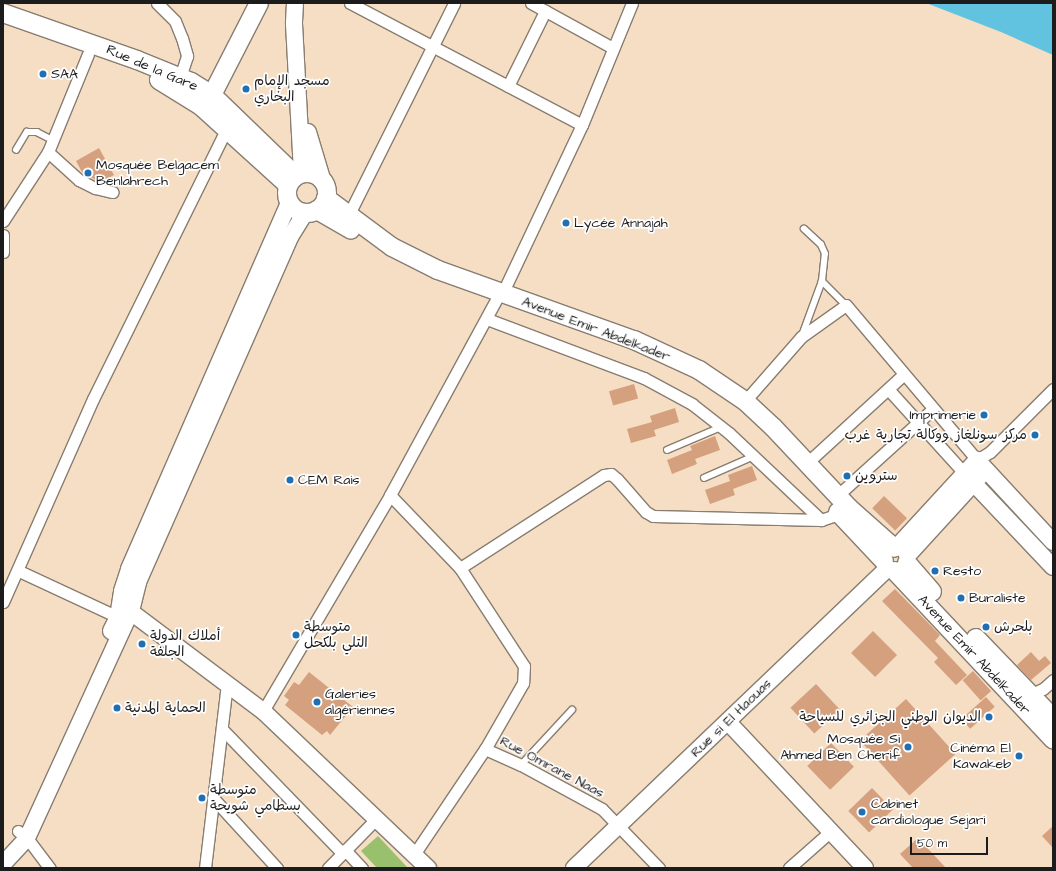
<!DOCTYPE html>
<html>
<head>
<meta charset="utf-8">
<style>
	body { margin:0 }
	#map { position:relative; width:1056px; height:871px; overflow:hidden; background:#f5dec4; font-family:"Architects Daughter","Playpen Sans Arabic",sans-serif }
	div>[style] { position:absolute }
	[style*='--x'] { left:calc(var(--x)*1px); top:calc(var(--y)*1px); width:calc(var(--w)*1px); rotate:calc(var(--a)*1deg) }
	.green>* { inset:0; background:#99c16d }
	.water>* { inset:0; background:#61c3df }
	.building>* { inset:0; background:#d5a07e; transform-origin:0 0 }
	.roads { filter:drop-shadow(1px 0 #887d70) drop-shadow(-1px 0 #887d70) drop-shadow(0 1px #887d70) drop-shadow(0 -1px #887d70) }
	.lane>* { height:5.5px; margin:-2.75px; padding:0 2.75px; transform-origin:2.75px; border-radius:2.75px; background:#fff }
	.street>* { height:11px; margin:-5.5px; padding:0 5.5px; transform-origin:5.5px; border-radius:5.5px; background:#fff }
	.secondary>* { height:16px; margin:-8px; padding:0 8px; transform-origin:8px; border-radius:8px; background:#fff }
	.primary>* { height:18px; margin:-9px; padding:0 9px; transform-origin:9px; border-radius:9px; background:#fff }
	.primary>.ring { margin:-9px; padding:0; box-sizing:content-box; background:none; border:18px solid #fff; border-radius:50% }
	.dots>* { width:11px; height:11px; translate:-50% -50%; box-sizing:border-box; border:2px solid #fff; border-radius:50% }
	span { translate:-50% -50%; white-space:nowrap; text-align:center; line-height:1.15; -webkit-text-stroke:3.5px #fff; paint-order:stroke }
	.street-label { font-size:14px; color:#1c1c1c }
	.poi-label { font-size:14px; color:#1c1c1c }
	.left { translate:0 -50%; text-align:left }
	.right { translate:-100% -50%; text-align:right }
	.frame { position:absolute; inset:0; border:4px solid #1c1c1c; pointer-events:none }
	.scale { position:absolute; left:910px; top:837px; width:78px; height:18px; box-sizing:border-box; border:2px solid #1c1c1c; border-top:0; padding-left:5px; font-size:12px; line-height:14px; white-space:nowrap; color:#1c1c1c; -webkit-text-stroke:3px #fff; paint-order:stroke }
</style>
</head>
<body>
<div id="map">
	<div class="green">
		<i style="clip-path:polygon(378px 836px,408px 868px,377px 868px,361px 851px)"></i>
	</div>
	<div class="water">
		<i style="clip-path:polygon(926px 3px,1053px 3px,1053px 55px,1001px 32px)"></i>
	</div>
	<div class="building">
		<i style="clip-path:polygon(99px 148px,114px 175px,101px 182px,83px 174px,76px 161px)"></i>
		<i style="left:634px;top:384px;width:15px;height:26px;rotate:74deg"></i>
		<i style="clip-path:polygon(675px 408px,679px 422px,654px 430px,656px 436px,631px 443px,627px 429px,652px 422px,650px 416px)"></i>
		<i style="clip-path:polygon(715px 436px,720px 450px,695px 459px,697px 464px,672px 474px,667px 460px,692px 450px,690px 446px)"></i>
		<i style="clip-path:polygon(752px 466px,757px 480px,733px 489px,735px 495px,710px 504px,705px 490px,730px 481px,728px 475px)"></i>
		<i style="left:884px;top:496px;width:32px;height:17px;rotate:44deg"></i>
		<i style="clip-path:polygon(895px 589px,940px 635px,935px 641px,967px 675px,956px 685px,934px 662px,938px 658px,882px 601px)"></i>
		<i style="left:873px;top:631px;width:34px;height:31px;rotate:45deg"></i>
		<i style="clip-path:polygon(1031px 652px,1039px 661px,1045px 656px,1051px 663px,1031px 680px,1017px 665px)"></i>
		<i style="left:973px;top:671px;width:27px;height:14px;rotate:48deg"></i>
		<i style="clip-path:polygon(309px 672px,353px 707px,330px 735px,327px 731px,322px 735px,285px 705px,289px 700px,284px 696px,294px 682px,299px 685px)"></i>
		<i style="left:816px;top:684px;width:35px;height:35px;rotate:47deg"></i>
		<i style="left:986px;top:697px;width:13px;height:33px;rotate:48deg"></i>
		<i style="left:906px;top:699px;width:74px;height:62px;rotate:48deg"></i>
		<i style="left:831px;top:743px;width:33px;height:33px;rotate:46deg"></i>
		<i style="left:872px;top:788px;width:30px;height:33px;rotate:46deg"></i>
		<i style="clip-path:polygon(1053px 826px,1053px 848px,1042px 836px)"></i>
		<i style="clip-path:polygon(918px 838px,946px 868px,913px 868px,900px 854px)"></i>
	</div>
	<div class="roads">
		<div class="lane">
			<i style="--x:16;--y:150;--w:21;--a:-59"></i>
			<i style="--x:27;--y:132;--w:10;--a:0"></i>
			<i style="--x:37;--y:132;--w:18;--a:27"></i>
			<i style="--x:822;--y:281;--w:34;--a:45"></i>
			<i style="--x:803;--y:333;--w:55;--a:-69.9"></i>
			<i style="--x:822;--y:281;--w:27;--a:-84"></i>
			<i style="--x:825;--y:254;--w:10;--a:-114"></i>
			<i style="--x:821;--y:245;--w:23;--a:-137"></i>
			<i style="--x:667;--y:450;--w:59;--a:-23.1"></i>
			<i style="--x:704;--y:478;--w:55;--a:-23.7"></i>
			<i style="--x:521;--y:765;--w:75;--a:-47.2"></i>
		</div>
		<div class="street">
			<i style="--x:157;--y:3;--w:25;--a:45"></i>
			<i style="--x:175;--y:21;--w:18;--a:68"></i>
			<i style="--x:182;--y:38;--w:19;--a:74"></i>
			<i style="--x:187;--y:56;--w:23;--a:108"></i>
			<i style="--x:350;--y:3;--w:262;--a:27.7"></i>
			<i style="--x:531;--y:3;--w:94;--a:28.8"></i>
			<i style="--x:508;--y:86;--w:84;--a:-63.7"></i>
			<i style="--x:48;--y:152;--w:42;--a:42.1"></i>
			<i style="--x:79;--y:180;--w:18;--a:27"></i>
			<i style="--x:95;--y:188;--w:18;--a:13"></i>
			<i style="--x:348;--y:216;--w:238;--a:-63.5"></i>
			<i style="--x:3;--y:221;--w:82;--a:-56.9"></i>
			<i style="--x:48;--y:152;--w:106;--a:-67.8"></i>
			<i style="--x:3;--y:235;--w:17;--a:90"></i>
			<i style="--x:502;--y:294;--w:187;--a:-64.7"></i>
			<i style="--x:582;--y:125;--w:132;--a:-67.7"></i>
			<i style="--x:487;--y:319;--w:168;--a:20.6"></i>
			<i style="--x:644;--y:378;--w:55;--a:28.4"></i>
			<i style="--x:692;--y:404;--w:47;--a:38.1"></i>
			<i style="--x:729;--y:433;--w:127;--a:43.4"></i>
			<i style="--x:888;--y:389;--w:115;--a:47.8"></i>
			<i style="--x:745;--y:401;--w:85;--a:-48.8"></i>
			<i style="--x:801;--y:337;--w:55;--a:-35.4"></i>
			<i style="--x:846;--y:305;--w:203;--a:49.8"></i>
			<i style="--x:977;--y:460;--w:15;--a:-32"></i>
			<i style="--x:990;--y:452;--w:89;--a:-45"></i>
			<i style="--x:808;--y:462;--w:129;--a:-42.5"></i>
			<i style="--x:390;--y:495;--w:101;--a:46.2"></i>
			<i style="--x:460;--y:568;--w:117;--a:56.9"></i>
			<i style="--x:524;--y:666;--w:17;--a:93"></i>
			<i style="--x:523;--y:683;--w:76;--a:119.9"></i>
			<i style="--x:838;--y:495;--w:128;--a:-42.2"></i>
			<i style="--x:460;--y:568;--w:171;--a:-32.9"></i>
			<i style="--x:604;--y:475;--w:7;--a:-8"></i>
			<i style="--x:611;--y:474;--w:8;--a:40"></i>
			<i style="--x:617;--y:479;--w:44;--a:48.7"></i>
			<i style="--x:646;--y:512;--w:8;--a:30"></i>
			<i style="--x:653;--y:516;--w:168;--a:1.4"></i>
			<i style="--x:821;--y:520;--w:24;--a:-19"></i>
			<i style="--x:19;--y:571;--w:109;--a:24.9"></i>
			<i style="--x:3;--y:602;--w:222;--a:-66.1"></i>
			<i style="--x:93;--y:399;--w:302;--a:-63.7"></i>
			<i style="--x:1027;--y:696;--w:17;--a:-24"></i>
			<i style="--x:1043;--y:689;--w:13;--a:-42"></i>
			<i style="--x:263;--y:711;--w:251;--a:-59.5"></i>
			<i style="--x:390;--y:495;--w:222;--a:-61.5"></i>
			<i style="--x:222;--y:729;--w:173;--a:45.9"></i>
			<i style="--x:213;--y:798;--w:95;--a:47.6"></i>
			<i style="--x:18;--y:831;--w:11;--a:38"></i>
			<i style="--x:27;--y:838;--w:38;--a:53"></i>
			<i style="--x:345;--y:850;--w:25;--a:47"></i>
			<i style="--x:415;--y:853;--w:125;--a:-56.1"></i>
			<i style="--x:485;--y:749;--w:39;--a:24"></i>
			<i style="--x:521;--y:765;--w:92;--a:28.5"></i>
			<i style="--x:602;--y:809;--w:82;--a:46"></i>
			<i style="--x:205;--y:868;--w:186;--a:-83.2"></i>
			<i style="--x:328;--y:868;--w:70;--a:-45.6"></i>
			<i style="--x:789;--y:868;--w:56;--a:-41.4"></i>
		</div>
		<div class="secondary">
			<i style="--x:295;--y:3;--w:21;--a:93"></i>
			<i style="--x:294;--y:24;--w:150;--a:86.9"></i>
			<i style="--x:308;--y:132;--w:52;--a:73.3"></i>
			<i style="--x:965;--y:474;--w:128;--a:46.6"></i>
			<i style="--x:896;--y:548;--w:120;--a:-47.4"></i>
			<i style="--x:977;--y:460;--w:112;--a:47.2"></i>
			<i style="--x:907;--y:556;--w:108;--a:-47.6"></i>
			<i style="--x:123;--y:606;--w:175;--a:36.9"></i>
			<i style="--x:263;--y:711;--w:228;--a:43.6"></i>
			<i style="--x:111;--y:631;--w:16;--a:-63"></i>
			<i style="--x:118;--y:617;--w:26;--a:-81"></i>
			<i style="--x:122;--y:591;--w:23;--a:-72"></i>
			<i style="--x:129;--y:569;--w:399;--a:-66.4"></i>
			<i style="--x:728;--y:722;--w:200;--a:46.8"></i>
			<i style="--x:3;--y:864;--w:35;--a:-47"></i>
			<i style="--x:27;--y:838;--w:250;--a:-65.4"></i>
			<i style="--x:131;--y:611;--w:30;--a:-76"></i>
			<i style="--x:138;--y:582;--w:377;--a:-66.2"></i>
			<i style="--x:290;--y:237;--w:28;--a:-58"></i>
			<i style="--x:574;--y:868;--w:434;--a:-43.7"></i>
		</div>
		<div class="primary">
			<i style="--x:3;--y:13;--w:142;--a:19.3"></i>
			<i style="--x:137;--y:60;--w:58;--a:22.2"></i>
			<i style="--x:191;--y:82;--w:25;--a:32"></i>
			<i style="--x:212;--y:95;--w:117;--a:44"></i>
			<i style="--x:159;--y:80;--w:49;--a:31.8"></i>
			<i style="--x:201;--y:106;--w:118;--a:42.2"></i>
			<i style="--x:212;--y:95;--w:103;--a:-62.9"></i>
			<i class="ring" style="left:287px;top:173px;width:22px;height:22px"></i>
			<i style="--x:326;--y:198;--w:82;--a:36.6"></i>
			<i style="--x:392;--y:247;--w:51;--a:26.6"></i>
			<i style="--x:438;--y:270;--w:208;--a:19.7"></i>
			<i style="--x:634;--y:340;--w:72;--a:24.8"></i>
			<i style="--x:699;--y:370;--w:55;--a:34"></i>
			<i style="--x:745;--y:401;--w:38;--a:43"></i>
			<i style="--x:773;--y:427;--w:111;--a:46.8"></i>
			<i style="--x:849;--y:508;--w:60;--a:41.6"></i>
			<i style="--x:317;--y:210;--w:39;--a:30"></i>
			<i style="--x:838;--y:512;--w:67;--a:46.8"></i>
			<i style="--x:907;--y:563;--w:38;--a:49"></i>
			<i style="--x:895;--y:571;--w:231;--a:46.8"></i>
			<i style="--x:976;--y:638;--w:111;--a:46.1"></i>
		</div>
	</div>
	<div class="dots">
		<i style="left:43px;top:74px;background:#1f6fb2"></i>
		<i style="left:246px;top:89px;background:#1f6fb2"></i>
		<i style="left:88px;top:173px;background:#1f6fb2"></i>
		<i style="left:566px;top:223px;background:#1f6fb2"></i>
		<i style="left:984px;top:415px;background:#1f6fb2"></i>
		<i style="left:1035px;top:435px;background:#1f6fb2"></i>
		<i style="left:847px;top:476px;background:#1f6fb2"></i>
		<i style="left:290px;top:480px;background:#1f6fb2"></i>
		<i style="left:935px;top:571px;background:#1f6fb2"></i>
		<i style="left:961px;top:598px;background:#1f6fb2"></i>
		<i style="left:986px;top:627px;background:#1f6fb2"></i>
		<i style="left:296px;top:635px;background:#1f6fb2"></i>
		<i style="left:142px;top:644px;background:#1f6fb2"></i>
		<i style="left:317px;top:702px;background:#1f6fb2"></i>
		<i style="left:117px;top:708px;background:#1f6fb2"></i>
		<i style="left:989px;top:717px;background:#1f6fb2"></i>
		<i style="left:908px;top:747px;background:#1f6fb2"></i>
		<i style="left:1019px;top:756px;background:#1f6fb2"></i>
		<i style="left:202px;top:798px;background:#1f6fb2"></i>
		<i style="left:862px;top:812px;background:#1f6fb2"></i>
	</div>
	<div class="street-label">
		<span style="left:152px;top:68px;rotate:23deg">Rue de la Gare</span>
		<span style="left:596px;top:329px;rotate:21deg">Avenue Emir Abdelkader</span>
		<span style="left:974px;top:655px;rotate:47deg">Avenue Emir Abdelkader</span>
		<span style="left:731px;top:718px;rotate:-44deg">Rue si El Haouas</span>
		<span style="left:552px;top:767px;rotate:28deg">Rue Omrane Naas</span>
	</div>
	<div class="poi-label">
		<span class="left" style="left:51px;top:74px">SAA</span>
		<span class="left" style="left:254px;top:89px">مسجد الإمام<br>البخاري</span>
		<span class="left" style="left:96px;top:173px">Mosquée Belgacem<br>Benlahrech</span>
		<span class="left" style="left:574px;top:223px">Lycée Annajah</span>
		<span class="right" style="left:976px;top:415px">Imprimerie</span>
		<span class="right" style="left:1027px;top:435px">مركز سونلغاز ووكالة تجارية غرب</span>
		<span class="left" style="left:855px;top:476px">ستروين</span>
		<span class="left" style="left:298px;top:480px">CEM Rais</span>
		<span class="left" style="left:943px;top:571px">Resto</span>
		<span class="left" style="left:969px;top:598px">Buraliste</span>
		<span class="left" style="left:304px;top:635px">متوسطة<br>التلي بلكحل</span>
		<span class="left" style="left:994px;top:627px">بلحرش</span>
		<span class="left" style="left:150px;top:644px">أملاك الدولة<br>الجلفة</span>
		<span class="left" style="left:325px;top:702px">Galeries<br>algériennes</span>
		<span class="left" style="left:125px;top:708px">الحماية المدنية</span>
		<span class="right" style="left:981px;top:717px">الديوان الوطني الجزائري للسياحة</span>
		<span class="right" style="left:900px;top:747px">Mosquée Si<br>Ahmed Ben Cherif</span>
		<span class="right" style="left:1011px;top:756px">Cinéma El<br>Kawakeb</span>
		<span class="left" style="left:210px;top:798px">متوسطة<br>بسطامي شويحة</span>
		<span class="left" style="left:871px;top:812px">Cabinet<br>cardiologue Sejari</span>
	</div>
	<div class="frame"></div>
	<div class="scale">50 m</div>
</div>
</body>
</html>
